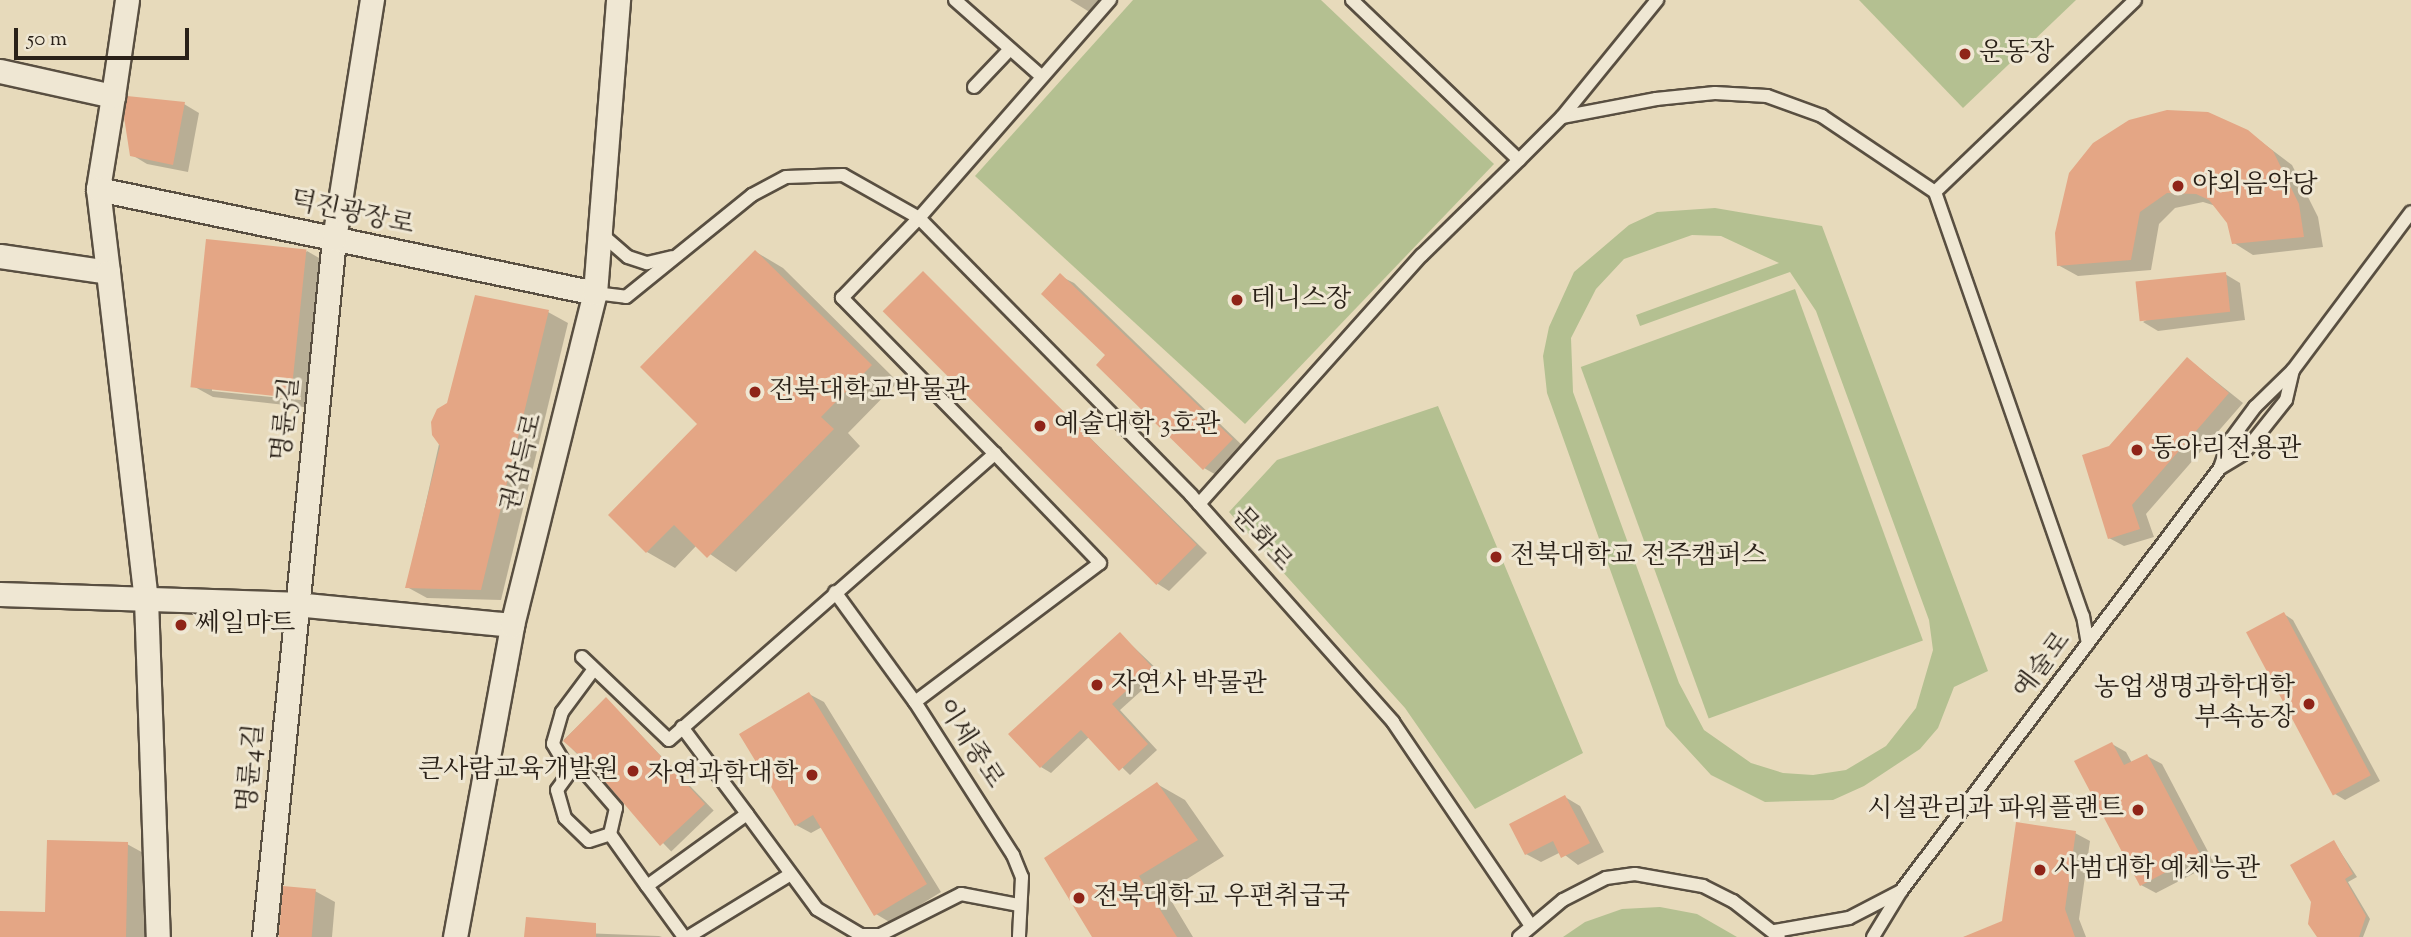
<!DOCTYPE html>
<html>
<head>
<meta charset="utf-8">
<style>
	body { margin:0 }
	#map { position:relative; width:2411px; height:937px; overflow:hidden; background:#e7dabb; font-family:"Sorts Mill Goudy","Noto Serif KR",serif }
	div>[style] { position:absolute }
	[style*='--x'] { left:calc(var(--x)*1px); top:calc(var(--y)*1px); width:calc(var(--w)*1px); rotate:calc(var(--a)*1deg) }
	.green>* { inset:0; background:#b4c091; transform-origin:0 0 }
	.shadow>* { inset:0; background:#0003; transform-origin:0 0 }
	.building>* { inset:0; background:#e4a685; transform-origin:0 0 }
	.roads { filter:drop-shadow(2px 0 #594f41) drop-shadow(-2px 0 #594f41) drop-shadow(0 2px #594f41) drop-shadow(0 -2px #594f41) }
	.service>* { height:12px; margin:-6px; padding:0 6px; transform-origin:6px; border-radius:6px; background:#efe7d3 }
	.minor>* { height:23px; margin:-11.5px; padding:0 11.5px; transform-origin:11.5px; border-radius:11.5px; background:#efe7d3 }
	.dots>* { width:19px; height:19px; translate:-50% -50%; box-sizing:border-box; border:4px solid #efe7d3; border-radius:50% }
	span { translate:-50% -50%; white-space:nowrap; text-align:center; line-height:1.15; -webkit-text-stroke:6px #efe7d3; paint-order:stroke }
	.poi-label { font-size:26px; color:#2a2118 }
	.left { translate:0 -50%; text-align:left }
	.right { translate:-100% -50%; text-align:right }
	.street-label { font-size:26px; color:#2a2118 }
	.scale { position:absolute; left:14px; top:28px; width:175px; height:32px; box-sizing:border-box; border:4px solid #2a2118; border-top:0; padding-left:9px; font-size:21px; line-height:24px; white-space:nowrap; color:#2a2118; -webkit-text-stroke:5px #efe7d3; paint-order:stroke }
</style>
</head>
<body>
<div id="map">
	<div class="green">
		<i style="clip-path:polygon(1133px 0,1321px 0,1494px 164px,1245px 424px,975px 176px)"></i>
		<i style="clip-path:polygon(1859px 0,2076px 0,1963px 108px)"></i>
		<i style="clip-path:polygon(evenodd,1715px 208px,1822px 226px,1988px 671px,1954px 687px,1938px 728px,1920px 749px,1864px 786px,1833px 800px,1765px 802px,1711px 775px,1666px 726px,1547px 393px,1543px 356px,1549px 327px,1574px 272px,1629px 225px,1657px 212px,1715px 208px,1692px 235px,1721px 236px,1779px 263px,1636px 315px,1640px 326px,1790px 272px,1816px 311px,1929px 620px,1933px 650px,1916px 708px,1886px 746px,1846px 770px,1813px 775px,1783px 773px,1751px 763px,1704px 730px,1679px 683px,1573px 392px,1571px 338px,1596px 289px,1624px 259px,1692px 235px)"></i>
		<i style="left:1795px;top:289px;width:374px;height:228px;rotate:70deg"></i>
		<i style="clip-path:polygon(1438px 406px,1583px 753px,1475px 809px,1405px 708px,1229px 512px,1277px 460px)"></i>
		<i style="clip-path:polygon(1660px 907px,1697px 914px,1737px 937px,1563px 937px,1585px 922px,1622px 909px)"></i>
	</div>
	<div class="shadow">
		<i style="clip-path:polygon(1070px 0,1110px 0,1096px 16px)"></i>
		<i style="clip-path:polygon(184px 104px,199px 113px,188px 172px,147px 164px,132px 155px)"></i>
		<i style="clip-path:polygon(2247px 131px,2292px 165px,2318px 217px,2323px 247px,2253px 255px,2234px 243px,2228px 223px,2216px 206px,2203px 202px,2175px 208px,2159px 224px,2151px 270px,2078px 276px,2058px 265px)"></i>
		<i style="clip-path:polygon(evenodd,307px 251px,326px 262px,312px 408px,213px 397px,193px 386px,307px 251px,212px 387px,301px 397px,301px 400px,212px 391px,212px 387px)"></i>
		<i style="clip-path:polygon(756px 252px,783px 268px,898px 382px,848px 433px,860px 446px,736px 572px,697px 545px,675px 568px,647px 552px,610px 515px,700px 424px)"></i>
		<i style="clip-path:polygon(923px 273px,1207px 553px,1169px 591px,1158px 584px)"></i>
		<i style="clip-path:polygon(2225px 274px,2240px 283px,2245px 320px,2158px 331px,2143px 322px)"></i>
		<i style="clip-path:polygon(1060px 276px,1074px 283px,1245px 448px,1218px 476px,1204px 468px,1107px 355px)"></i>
		<i style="clip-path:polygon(548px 312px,568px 323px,501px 600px,427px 598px,407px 587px,448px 404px)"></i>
		<i style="clip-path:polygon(2188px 359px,2243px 403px,2146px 514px,2154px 537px,2124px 546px,2109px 538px,2110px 448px)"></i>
		<i style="clip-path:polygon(2284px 614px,2293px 620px,2380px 781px,2345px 800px,2335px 794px)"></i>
		<i style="clip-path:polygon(1120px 634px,1161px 673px,1120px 710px,1157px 750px,1130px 775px,1090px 736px,1051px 773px,1041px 767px)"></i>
		<i style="clip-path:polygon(809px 694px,824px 702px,941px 892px,891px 923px,876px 914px,822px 827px,811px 833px,796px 825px)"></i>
		<i style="left:606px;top:699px;width:155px;height:59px;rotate:46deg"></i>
		<i style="clip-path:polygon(2112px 744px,2126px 752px,2132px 763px,2147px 756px,2162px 764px,2214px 863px,2156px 893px,2141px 885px)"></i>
		<i style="clip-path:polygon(1157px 784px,1185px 800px,1224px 856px,1166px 892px,1193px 937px,1094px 937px)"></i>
		<i style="clip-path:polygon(1565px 797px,1580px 806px,1604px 852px,1578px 865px,1561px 852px,1541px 862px,1526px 854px)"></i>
		<i style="clip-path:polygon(2075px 833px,2090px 841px,2079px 919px,2086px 937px,1964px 937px,2004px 922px)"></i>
		<i style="clip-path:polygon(2334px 842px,2357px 877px,2348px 882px,2370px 919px,2363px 937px,2319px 937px)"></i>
		<i style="clip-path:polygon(127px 844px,147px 855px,145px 937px,0 937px,0 913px,47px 914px)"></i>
		<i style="clip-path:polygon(315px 891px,335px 902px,332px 937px,280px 937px)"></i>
		<i style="clip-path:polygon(582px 933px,659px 936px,662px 937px,526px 937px)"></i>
	</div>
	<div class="building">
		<i style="clip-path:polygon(127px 96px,185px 102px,173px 165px,130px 156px,124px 117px)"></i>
		<i style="clip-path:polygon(2167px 110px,2208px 112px,2248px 130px,2273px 151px,2299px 204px,2304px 237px,2232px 244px,2227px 223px,2209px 200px,2196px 194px,2167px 193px,2140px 212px,2131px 260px,2057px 266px,2055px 233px,2069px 173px,2093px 143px,2129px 120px)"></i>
		<i style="left:206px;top:239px;width:101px;height:149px;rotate:6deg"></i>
		<i style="clip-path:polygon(755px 250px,872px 365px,821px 417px,834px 429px,707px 558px,674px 525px,646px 553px,608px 515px,697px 424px,640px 367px)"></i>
		<i style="left:923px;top:271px;width:387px;height:57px;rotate:45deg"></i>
		<i style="left:2226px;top:272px;width:40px;height:91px;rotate:84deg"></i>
		<i style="clip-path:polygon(1060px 273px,1233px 439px,1203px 470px,1096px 365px,1105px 355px,1041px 294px)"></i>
		<i style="clip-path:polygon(475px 295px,549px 310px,481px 590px,405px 588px,440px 446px,432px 435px,431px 422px,437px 409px,447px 403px)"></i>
		<i style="clip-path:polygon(2187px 357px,2229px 393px,2132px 505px,2140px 529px,2108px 539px,2082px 455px,2109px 446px)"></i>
		<i style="left:2284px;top:612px;width:185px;height:43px;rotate:62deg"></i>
		<i style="clip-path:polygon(1120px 632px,1152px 667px,1112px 704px,1148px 744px,1119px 771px,1081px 730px,1040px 768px,1008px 734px)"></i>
		<i style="clip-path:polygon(809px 692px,927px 884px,874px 916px,813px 815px,795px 826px,739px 734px)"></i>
		<i style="clip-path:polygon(606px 697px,705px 804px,660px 846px,591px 765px,563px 741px)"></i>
		<i style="clip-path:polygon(2112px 742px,2124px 765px,2147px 754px,2200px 854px,2140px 886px,2074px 761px)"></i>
		<i style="clip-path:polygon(1157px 782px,1198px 840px,1139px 876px,1177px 937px,1092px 937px,1044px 858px)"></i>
		<i style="clip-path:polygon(1565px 795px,1590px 843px,1561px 858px,1553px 841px,1525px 855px,1509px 824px)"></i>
		<i style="clip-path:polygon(2016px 822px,2076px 831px,2065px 909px,2075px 937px,1963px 937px,2002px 921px)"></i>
		<i style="clip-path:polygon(47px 840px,128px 842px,126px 937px,0 937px,0 911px,45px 912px)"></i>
		<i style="clip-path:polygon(2334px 840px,2353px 874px,2345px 879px,2366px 916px,2359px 937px,2317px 937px,2308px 924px,2311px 902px,2290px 865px)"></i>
		<i style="left:283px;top:886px;width:33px;height:51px;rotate:5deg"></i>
		<i style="clip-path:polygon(526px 917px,596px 923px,596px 937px,524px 937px)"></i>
	</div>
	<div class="roads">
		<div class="service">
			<i style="--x:955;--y:0;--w:116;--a:41.5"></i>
			<i style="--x:1352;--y:0;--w:231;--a:43.8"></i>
			<i style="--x:1519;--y:160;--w:61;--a:-45"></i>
			<i style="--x:1562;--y:117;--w:96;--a:-10.8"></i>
			<i style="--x:1656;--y:99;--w:59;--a:-5.8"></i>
			<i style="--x:1715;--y:93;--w:52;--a:3.3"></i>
			<i style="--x:1767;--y:96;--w:59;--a:20"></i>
			<i style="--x:1822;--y:116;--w:136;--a:33.9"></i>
			<i style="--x:1935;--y:192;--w:449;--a:70.8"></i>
			<i style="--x:2083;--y:616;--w:28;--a:80"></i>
			<i style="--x:974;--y:87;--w:52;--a:-46.5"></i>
			<i style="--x:1562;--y:117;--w:151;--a:-50.9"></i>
			<i style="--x:1935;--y:192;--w:277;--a:-43.8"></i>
			<i style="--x:605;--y:229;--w:9;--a:84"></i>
			<i style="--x:606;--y:238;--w:29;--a:41"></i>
			<i style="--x:628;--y:257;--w:20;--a:18"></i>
			<i style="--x:647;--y:263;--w:26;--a:-13"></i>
			<i style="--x:595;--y:293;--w:31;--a:7"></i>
			<i style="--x:626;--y:297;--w:162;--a:-39"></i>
			<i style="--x:752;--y:195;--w:38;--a:-28"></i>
			<i style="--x:786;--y:177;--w:57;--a:-2"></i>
			<i style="--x:843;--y:175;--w:87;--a:29.5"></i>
			<i style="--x:919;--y:218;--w:388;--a:45.5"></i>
			<i style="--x:1191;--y:495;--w:304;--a:48.3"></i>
			<i style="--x:1393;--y:722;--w:244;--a:55.9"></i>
			<i style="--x:2220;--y:468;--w:27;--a:-31"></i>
			<i style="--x:2243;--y:454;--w:69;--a:-51.5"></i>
			<i style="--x:2286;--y:400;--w:31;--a:-77"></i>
			<i style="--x:1199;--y:504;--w:334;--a:-48.2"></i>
			<i style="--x:1422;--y:255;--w:136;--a:-44.4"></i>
			<i style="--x:835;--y:592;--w:136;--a:54"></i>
			<i style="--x:915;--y:702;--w:182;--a:57.4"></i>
			<i style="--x:1013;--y:855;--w:24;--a:68"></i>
			<i style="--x:1022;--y:877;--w:60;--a:92.9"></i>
			<i style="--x:582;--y:657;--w:120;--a:43.7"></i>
			<i style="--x:669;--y:740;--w:434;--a:-41.3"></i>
			<i style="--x:995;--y:454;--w:219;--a:-134.4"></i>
			<i style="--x:842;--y:298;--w:111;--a:-46.1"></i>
			<i style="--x:919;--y:218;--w:290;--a:-48.8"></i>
			<i style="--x:594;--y:669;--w:54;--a:126.7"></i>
			<i style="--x:562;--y:712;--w:33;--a:106"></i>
			<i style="--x:553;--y:744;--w:33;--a:59"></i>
			<i style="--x:570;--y:772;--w:14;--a:-4"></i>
			<i style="--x:584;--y:771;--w:49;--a:49.1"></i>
			<i style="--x:616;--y:808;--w:27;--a:103"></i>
			<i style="--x:610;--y:834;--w:64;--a:54.6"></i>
			<i style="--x:915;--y:702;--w:231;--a:-36.9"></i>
			<i style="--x:1100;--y:563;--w:151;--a:-133.9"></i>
			<i style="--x:682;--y:727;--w:109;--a:53.2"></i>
			<i style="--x:570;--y:772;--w:22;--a:126"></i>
			<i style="--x:557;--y:790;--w:29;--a:74"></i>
			<i style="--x:565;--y:818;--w:33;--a:44"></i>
			<i style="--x:589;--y:841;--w:22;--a:-18"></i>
			<i style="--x:1775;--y:931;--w:75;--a:-10"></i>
			<i style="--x:1849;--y:918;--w:59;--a:-27.4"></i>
			<i style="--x:684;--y:937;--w:63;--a:-126"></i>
			<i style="--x:647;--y:886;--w:123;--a:-35.8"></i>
			<i style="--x:747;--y:814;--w:118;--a:53.6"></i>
			<i style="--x:817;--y:909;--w:51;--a:30.6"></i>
			<i style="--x:861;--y:935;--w:19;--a:0"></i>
			<i style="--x:880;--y:935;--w:91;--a:-26.8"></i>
			<i style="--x:961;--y:894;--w:58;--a:10.9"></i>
			<i style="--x:688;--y:937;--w:119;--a:-31.5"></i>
			<i style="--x:1519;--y:937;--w:57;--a:-40.1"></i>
			<i style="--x:1563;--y:900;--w:48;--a:-27.1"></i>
			<i style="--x:1606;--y:878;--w:29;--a:-8"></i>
			<i style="--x:1635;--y:874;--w:69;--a:10"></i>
			<i style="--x:1703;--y:886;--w:34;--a:27"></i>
			<i style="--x:1733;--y:901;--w:58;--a:38"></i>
			<i style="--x:1873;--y:937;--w:54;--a:-58.7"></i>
			<i style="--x:1901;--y:891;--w:530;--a:-52.98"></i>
			<i style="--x:2220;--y:468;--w:28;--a:-71"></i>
			<i style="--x:2229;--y:442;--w:44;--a:-53.4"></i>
			<i style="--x:2255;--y:407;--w:53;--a:-44.2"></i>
			<i style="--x:2293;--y:370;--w:197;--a:-53.2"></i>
		</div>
		<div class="minor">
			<i style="--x:0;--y:71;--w:116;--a:12.5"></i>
			<i style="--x:113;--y:96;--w:94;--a:99.2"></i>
			<i style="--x:113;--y:96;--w:97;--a:-81.7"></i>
			<i style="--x:0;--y:256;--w:109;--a:8.4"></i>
			<i style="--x:108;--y:272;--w:84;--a:-96.9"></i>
			<i style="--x:98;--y:189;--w:508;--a:11.82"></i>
			<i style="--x:108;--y:272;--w:329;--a:83.4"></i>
			<i style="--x:146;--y:599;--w:338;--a:88"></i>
			<i style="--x:0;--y:594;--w:295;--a:1.9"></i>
			<i style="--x:295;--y:604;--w:218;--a:5.5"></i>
			<i style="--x:264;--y:937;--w:702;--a:-84.27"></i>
			<i style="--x:334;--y:239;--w:242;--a:-81"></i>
			<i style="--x:455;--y:937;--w:317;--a:-79.6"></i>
			<i style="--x:512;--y:625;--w:342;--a:-76"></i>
			<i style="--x:595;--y:293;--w:294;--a:-85.5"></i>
		</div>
	</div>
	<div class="dots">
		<i style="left:1965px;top:54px;background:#8f2418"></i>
		<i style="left:2178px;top:186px;background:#8f2418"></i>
		<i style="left:1237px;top:300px;background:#8f2418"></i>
		<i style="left:755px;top:392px;background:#8f2418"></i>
		<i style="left:1040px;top:426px;background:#8f2418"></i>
		<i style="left:2137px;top:450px;background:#8f2418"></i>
		<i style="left:1496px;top:557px;background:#8f2418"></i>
		<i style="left:181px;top:625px;background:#8f2418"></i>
		<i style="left:1097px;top:685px;background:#8f2418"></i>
		<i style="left:2309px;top:704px;background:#8f2418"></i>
		<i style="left:633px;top:771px;background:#8f2418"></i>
		<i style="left:812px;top:775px;background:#8f2418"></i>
		<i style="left:2138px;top:810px;background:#8f2418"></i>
		<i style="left:2040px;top:870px;background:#8f2418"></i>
		<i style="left:1079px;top:898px;background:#8f2418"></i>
	</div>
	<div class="poi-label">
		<span class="left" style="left:1979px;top:54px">운동장</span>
		<span class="left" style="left:2192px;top:186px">야외음악당</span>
		<span class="left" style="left:1251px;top:300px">테니스장</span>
		<span class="left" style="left:769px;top:392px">전북대학교박물관</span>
		<span class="left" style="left:1054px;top:426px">예술대학 3호관</span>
		<span class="left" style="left:2151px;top:450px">동아리전용관</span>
		<span class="left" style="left:1510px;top:557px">전북대학교 전주캠퍼스</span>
		<span class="left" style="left:195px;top:625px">쎄일마트</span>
		<span class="left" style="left:1111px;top:685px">자연사 박물관</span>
		<span class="right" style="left:2295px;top:704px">농업생명과학대학<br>부속농장</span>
		<span class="right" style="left:619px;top:771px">큰사람교육개발원</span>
		<span class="right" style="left:798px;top:775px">자연과학대학</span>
		<span class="right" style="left:2124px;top:810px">시설관리과 파워플랜트</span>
		<span class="left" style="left:2054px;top:870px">사범대학 예체능관</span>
		<span class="left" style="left:1093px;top:898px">전북대학교 우편취급국</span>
	</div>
	<div class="street-label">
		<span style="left:352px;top:214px;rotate:12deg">덕진광장로</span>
		<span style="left:287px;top:419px;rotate:-84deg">명륜5길</span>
		<span style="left:523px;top:463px;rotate:-76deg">권삼득로</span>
		<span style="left:1261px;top:540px;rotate:48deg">문화로</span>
		<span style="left:2043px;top:666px;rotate:-53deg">예술로</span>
		<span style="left:969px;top:744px;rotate:57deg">이세종로</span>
		<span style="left:252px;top:768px;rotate:-85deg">명륜4길</span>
	</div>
	<div class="scale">50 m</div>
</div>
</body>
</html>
